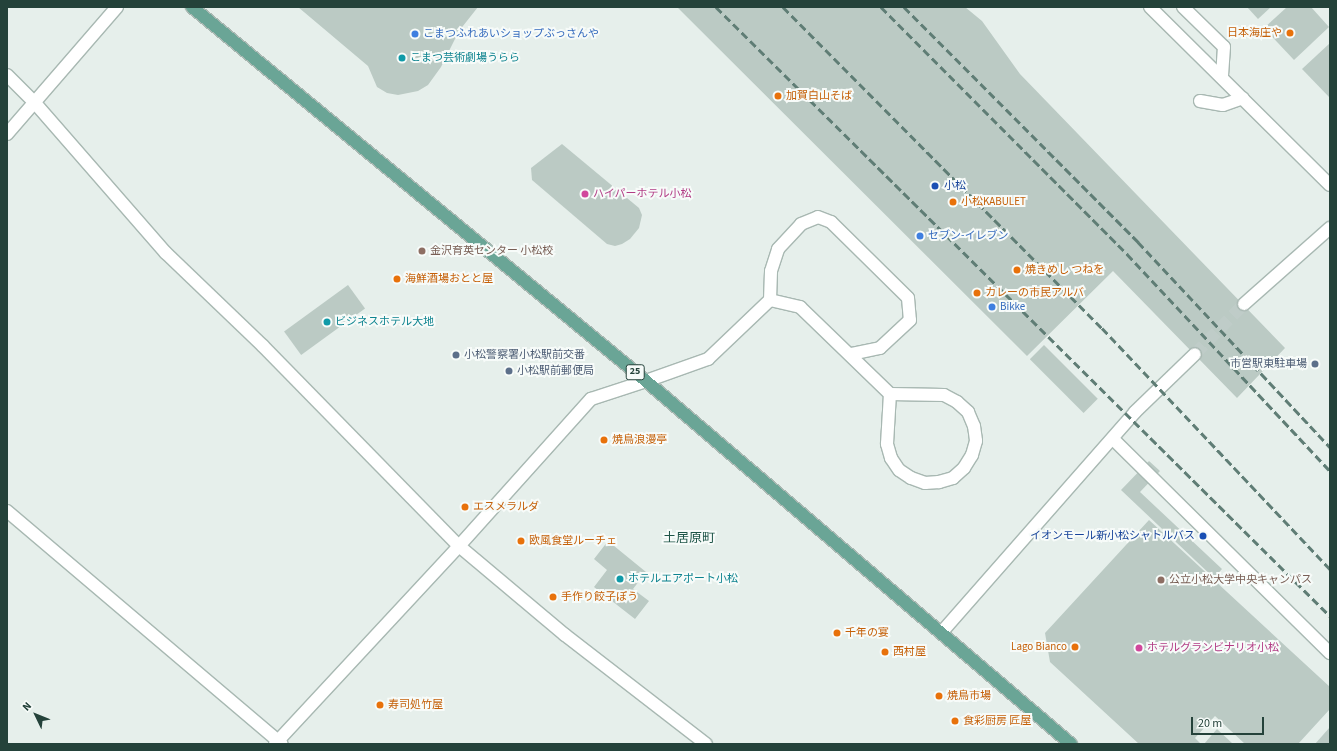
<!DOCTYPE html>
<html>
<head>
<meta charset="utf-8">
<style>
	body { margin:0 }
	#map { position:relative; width:1337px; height:751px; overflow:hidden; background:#e6efeb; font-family:"Source Sans 3","Noto Sans JP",sans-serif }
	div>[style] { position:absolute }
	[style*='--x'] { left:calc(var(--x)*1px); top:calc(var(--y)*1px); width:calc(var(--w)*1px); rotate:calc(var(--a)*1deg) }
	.building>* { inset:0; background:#bbcac4; transform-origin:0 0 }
	.tertiary-tunnel>* { height:12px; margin-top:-6px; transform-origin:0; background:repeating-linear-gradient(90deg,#bfccc8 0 12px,transparent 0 18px) }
	.roads { filter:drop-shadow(1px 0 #a8b8b2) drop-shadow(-1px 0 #a8b8b2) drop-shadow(0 1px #a8b8b2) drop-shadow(0 -1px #a8b8b2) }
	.service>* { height:12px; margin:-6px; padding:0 6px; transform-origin:6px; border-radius:6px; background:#fff }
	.minor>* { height:12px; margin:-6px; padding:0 6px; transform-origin:6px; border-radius:6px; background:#fff }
	.tertiary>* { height:12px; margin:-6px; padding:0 6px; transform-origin:6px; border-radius:6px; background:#fff }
	.primary>* { height:12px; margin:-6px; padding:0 6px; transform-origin:6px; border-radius:6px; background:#6aa596 }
	.rail>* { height:3px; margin-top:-1.5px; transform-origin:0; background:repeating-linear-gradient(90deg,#5f7d75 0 8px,transparent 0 12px) }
	.dots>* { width:11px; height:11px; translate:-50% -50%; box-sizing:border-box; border:2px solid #f7fbf9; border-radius:50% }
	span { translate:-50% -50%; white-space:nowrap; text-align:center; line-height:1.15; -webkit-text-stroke:4px #f7fbf9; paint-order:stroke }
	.shield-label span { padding:1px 3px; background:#f7fbf9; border:1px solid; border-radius:3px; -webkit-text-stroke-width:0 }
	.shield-label { font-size:10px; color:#24423a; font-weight:700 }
	.food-label { font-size:11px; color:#c56008 }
	.right { translate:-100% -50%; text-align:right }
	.left { translate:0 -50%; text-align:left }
	.shop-label { font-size:11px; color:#366cbe }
	.culture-label { font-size:11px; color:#0d838f }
	.transit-label { font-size:11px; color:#164399 }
	.hotel-label { font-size:11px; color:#b23c85 }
	.education-label { font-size:11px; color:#785e54 }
	.service-label { font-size:11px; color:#4e5e75 }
	.quarter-label { font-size:13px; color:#1f5548 }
	.frame { position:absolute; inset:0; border:8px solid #24423a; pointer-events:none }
	.north { position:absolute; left:16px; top:695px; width:40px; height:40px; -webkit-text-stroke:3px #f7fbf9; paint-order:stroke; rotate:313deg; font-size:11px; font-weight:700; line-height:16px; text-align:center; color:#24423a }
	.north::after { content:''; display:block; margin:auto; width:14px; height:18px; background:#24423a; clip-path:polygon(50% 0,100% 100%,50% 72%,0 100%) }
	.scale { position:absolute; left:1191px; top:717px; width:73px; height:18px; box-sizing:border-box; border:2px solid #24423a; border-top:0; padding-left:5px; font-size:12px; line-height:14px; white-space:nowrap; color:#24423a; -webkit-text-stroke:3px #f7fbf9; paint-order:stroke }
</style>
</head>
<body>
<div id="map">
	<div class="building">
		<i style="clip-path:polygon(298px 7px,478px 7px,459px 31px,441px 67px,428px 85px,418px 91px,398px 95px,387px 93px,377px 87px,368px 66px)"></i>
		<i style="clip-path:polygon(677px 7px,965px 7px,982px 21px,1020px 74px,1285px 348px,1237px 398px,1113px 271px,1027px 356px)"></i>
		<i style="clip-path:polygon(1247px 7px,1271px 7px,1258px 19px)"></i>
		<i style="clip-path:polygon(1287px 7px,1311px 7px,1329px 27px,1294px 60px,1264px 28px)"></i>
		<i style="clip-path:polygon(1330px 43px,1330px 98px,1302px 69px)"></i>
		<i style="clip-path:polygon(562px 144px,639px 208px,642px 215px,639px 228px,630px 239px,622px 244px,615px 246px,607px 244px,532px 180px,531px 168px)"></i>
		<i style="left:348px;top:285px;width:29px;height:79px;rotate:54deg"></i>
		<i style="left:1044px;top:345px;width:76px;height:20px;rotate:45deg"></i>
		<i style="clip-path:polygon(1149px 461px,1160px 471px,1140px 492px,1222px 569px,1214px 578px,1121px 490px)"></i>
		<i style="clip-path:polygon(1149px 520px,1330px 687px,1330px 709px,1298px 744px,1245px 744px,1215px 716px,1195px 738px,1201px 744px,1139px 744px,1050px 662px,1045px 633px)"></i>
		<i style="clip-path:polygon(608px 541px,646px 572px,633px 589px,649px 601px,635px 619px,594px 587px,607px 570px,594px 559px)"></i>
		<i style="clip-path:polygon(1330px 727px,1330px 744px,1315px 744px)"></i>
		<i style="clip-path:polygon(1217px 729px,1233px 744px,1204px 744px)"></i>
	</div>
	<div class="tertiary-tunnel">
		<i style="--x:1195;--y:354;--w:70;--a:-45.6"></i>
	</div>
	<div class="roads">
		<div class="service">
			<i style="--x:1150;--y:7;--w:253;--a:44.7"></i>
			<i style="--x:1183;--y:7;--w:57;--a:44.3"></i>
			<i style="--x:1224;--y:47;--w:30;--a:94"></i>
			<i style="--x:1200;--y:101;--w:23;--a:10"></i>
			<i style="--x:1223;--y:105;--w:21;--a:-19"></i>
			<i style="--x:770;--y:300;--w:29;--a:-88"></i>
			<i style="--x:771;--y:271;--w:23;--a:-72"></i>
			<i style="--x:778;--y:249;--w:34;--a:-47"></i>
			<i style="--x:801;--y:224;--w:18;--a:-22"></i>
			<i style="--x:818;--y:217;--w:14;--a:21"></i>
			<i style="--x:831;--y:222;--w:108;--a:44.6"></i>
			<i style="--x:908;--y:298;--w:22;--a:85"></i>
			<i style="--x:910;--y:320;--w:41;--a:137"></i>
			<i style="--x:880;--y:348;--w:30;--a:168"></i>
			<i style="--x:646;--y:381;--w:66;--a:-19.5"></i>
			<i style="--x:708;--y:359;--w:86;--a:-43.6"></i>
			<i style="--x:770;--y:300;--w:31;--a:13"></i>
			<i style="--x:800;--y:307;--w:125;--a:44"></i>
			<i style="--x:890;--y:394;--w:54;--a:1.1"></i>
			<i style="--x:944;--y:395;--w:15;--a:28"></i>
			<i style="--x:957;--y:402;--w:15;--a:42"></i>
			<i style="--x:968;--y:412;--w:15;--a:67"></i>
			<i style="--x:974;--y:426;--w:15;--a:82"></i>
			<i style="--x:976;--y:441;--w:15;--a:106"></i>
			<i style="--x:972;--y:455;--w:15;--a:122"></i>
			<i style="--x:964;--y:468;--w:15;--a:138"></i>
			<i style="--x:953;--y:478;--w:15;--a:164"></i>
			<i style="--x:939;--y:482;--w:14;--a:176"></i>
			<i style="--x:925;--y:483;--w:15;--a:-160"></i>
			<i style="--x:911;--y:478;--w:14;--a:-146"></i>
			<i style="--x:899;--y:470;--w:14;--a:-124"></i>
			<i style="--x:891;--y:458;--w:15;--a:-106"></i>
			<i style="--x:887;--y:444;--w:50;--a:-86.6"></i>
		</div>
		<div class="minor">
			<i style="--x:7;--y:75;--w:40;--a:45"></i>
			<i style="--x:35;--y:103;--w:199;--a:48.9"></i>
			<i style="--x:166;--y:253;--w:134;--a:43.8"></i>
			<i style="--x:263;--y:346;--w:280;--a:45.6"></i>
			<i style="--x:459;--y:546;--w:138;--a:40"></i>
			<i style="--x:565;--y:635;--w:178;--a:37.7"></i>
			<i style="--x:7;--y:134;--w:168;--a:-49.1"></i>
			<i style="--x:1113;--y:439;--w:305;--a:44.6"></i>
			<i style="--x:7;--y:511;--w:360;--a:40.3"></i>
		</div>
		<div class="tertiary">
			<i style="--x:1244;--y:304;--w:115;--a:-41.5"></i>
			<i style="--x:941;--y:633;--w:294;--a:-48.7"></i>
			<i style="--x:1135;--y:412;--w:83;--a:-44"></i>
			<i style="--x:275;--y:744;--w:270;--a:-47.1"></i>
			<i style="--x:459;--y:546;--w:198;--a:-48.1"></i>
			<i style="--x:591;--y:399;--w:58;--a:-18.1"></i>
		</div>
		<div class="primary">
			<i style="--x:192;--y:7;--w:588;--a:39.48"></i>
			<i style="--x:646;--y:381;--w:559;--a:40.5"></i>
		</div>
	</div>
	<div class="rail">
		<i style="--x:716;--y:7;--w:865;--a:44.77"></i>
		<i style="--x:783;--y:7;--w:453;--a:45.2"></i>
		<i style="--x:1102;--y:328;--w:332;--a:46.6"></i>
		<i style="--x:881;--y:7;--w:349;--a:45.1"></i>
		<i style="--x:1127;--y:254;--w:297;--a:46.9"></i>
		<i style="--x:904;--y:7;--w:332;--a:45.1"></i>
		<i style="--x:1138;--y:242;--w:281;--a:46.9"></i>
	</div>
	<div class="dots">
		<i style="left:1290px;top:33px;background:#e8710a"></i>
		<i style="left:415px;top:34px;background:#3f7fe0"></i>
		<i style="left:402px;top:58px;background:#0f9aa8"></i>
		<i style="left:778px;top:96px;background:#e8710a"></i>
		<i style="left:935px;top:186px;background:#1a4fb4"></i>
		<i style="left:585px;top:194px;background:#d1479c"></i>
		<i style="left:953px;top:202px;background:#e8710a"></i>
		<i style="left:920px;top:236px;background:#3f7fe0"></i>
		<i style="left:422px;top:251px;background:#8d6e63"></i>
		<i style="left:1017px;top:270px;background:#e8710a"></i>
		<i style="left:397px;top:279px;background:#e8710a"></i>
		<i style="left:977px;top:293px;background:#e8710a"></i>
		<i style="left:992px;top:307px;background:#3f7fe0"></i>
		<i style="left:327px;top:322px;background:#0f9aa8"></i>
		<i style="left:456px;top:355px;background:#5c6f8a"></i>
		<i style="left:1315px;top:364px;background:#5c6f8a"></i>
		<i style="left:509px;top:371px;background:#5c6f8a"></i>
		<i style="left:604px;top:440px;background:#e8710a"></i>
		<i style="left:465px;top:507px;background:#e8710a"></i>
		<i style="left:1203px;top:536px;background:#1a4fb4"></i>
		<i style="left:521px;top:541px;background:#e8710a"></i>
		<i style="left:620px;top:579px;background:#0f9aa8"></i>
		<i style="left:1161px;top:580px;background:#8d6e63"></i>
		<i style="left:553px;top:597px;background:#e8710a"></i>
		<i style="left:837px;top:633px;background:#e8710a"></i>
		<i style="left:1075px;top:647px;background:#e8710a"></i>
		<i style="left:1139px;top:648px;background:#d1479c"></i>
		<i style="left:885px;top:652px;background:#e8710a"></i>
		<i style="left:939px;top:696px;background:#e8710a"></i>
		<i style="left:380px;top:705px;background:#e8710a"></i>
		<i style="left:955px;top:721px;background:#e8710a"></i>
	</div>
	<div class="shield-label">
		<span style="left:635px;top:372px">25</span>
	</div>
	<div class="food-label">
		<span class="right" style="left:1282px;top:33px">日本海庄や</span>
		<span class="left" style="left:786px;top:96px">加賀白山そば</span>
		<span class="left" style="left:961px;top:202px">小松KABULET</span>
		<span class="left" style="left:1025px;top:270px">焼きめし つねを</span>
		<span class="left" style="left:405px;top:279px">海鮮酒場おとと屋</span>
		<span class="left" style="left:985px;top:293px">カレーの市民アルバ</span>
		<span class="left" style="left:612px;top:440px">焼鳥浪漫亭</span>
		<span class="left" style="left:473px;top:507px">エスメラルダ</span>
		<span class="left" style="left:529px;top:541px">欧風食堂ルーチェ</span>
		<span class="left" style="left:561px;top:597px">手作り餃子ぽう</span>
		<span class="left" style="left:845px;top:633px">千年の宴</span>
		<span class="right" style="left:1067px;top:647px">Lago Bianco</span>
		<span class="left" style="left:893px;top:652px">西村屋</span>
		<span class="left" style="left:947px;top:696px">焼鳥市場</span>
		<span class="left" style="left:388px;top:705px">寿司処竹屋</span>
		<span class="left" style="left:963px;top:721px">食彩厨房 匠屋</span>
	</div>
	<div class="shop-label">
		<span class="left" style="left:423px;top:34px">こまつふれあいショップぶっさんや</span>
		<span class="left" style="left:928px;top:236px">セブン-イレブン</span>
		<span class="left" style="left:1000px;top:307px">Bikke</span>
	</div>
	<div class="culture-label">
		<span class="left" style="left:410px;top:58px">こまつ芸術劇場うらら</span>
		<span class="left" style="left:335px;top:322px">ビジネスホテル大地</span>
		<span class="left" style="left:628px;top:579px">ホテルエアポート小松</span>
	</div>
	<div class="transit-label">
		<span class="left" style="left:944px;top:186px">小松</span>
		<span class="right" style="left:1195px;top:536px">イオンモール新小松シャトルバス</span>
	</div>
	<div class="hotel-label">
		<span class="left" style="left:593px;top:194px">ハイパーホテル小松</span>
		<span class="left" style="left:1147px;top:648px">ホテルグランビナリオ小松</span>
	</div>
	<div class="education-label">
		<span class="left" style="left:430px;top:251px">金沢育英センター 小松校</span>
		<span class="left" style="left:1169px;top:580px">公立小松大学中央キャンパス</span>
	</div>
	<div class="service-label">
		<span class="left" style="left:464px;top:355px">小松警察署小松駅前交番</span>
		<span class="right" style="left:1307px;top:364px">市営駅東駐車場</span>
		<span class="left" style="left:517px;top:371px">小松駅前郵便局</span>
	</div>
	<div class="quarter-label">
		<span style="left:689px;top:538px">土居原町</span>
	</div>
	<div class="frame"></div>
	<div class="north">N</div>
	<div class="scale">20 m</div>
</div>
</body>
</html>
